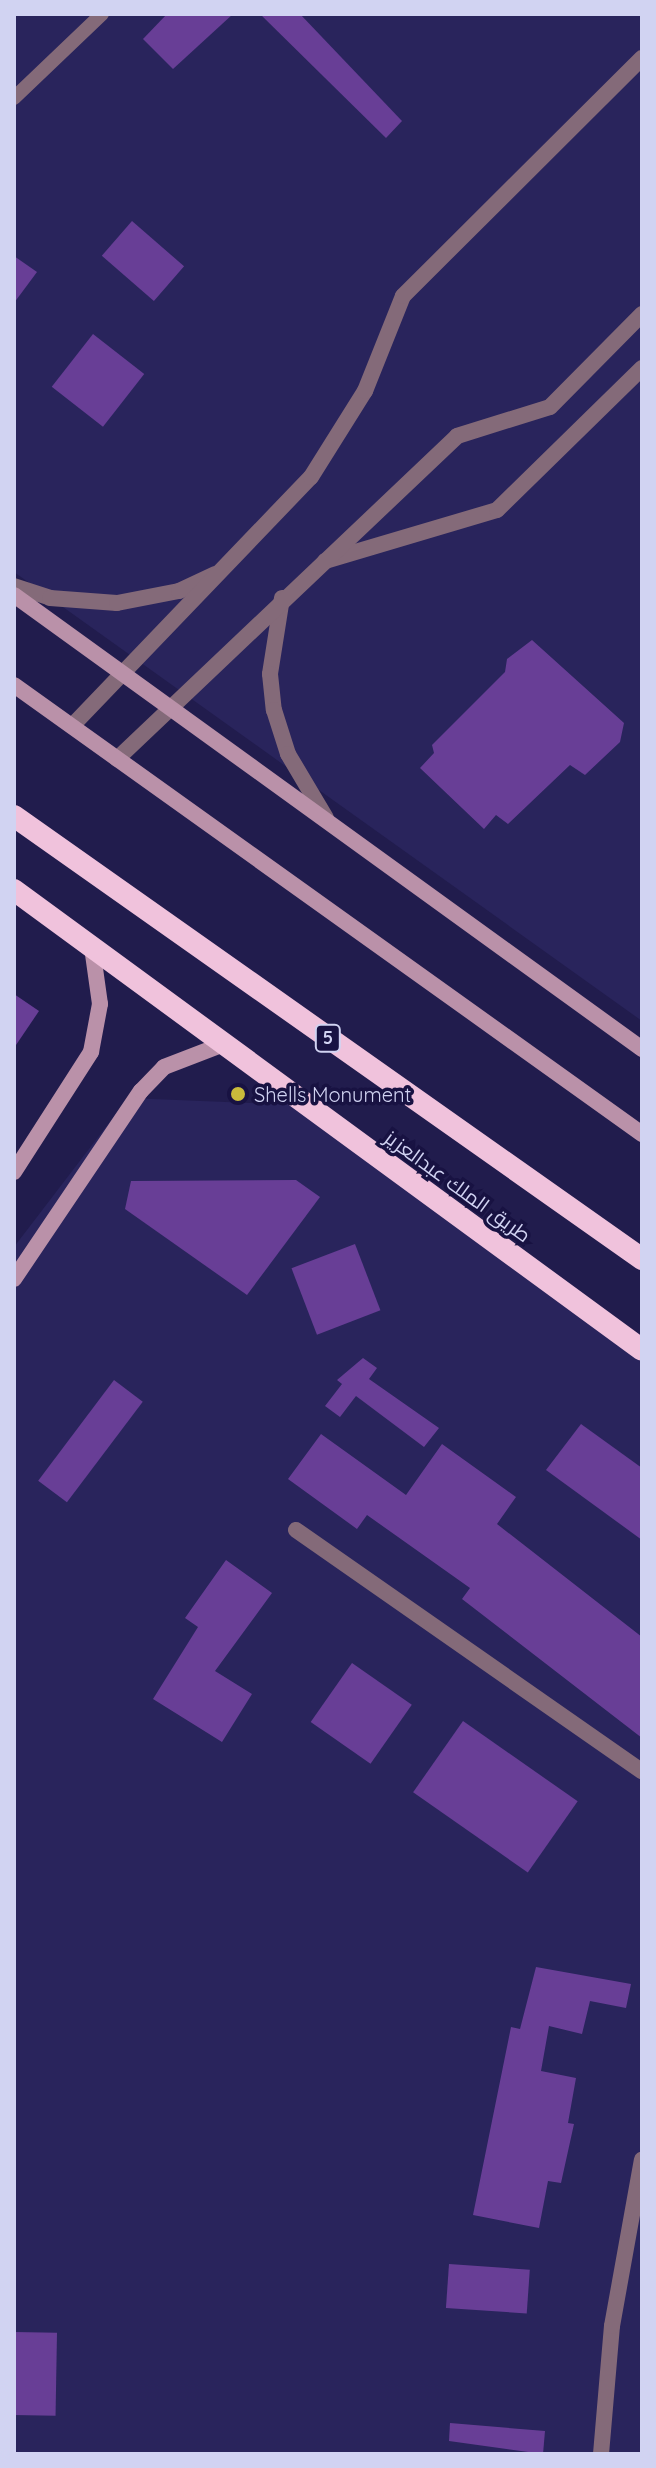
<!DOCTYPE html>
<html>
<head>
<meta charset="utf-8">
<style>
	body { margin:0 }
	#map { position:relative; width:656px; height:2468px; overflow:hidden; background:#211c4d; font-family:Quicksand,Cairo,sans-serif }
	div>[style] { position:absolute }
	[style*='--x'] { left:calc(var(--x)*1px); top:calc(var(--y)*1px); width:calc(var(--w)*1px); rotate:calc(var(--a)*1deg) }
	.built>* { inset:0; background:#29245c }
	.building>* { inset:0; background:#683e96; transform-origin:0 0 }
	.service>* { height:14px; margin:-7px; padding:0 7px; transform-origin:7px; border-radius:7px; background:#846a79 }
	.minor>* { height:16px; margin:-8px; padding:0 8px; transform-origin:8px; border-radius:8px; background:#846a79 }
	.secondary>* { height:16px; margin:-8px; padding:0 8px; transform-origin:8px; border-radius:8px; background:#ba91a9 }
	.trunk>* { height:22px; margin:-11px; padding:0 11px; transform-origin:11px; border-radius:11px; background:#f0c2dc }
	.dots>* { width:22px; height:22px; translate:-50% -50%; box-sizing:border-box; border:4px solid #181242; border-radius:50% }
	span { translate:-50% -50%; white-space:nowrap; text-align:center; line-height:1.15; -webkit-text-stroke:7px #181242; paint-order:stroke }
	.shield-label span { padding:2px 6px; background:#181242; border:2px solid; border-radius:6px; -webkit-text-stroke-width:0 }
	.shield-label { font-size:18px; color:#d1d3f2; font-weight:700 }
	.poi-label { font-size:20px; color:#d1d3f2 }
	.left { translate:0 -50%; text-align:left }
	.street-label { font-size:20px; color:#d1d3f2 }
	.frame { position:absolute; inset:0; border:16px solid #d1d3f2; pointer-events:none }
</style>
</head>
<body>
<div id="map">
	<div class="built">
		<i style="clip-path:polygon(14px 14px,642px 14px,642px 1021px,14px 572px)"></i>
		<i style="clip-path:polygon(128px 1098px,302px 1105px,642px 1341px,642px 2454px,14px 2454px,14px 1247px)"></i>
	</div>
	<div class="building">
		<i style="clip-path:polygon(167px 14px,233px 14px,173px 69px,143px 39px)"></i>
		<i style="clip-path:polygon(260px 14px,300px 14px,402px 121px,386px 138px)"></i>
		<i style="left:132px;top:221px;width:69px;height:46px;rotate:41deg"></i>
		<i style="clip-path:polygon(14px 256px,37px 272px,14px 303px)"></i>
		<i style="left:93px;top:334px;width:65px;height:67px;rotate:38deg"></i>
		<i style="clip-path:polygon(532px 640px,624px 723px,620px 742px,585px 775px,570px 765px,508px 824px,496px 815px,484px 829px,420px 768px,434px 753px,432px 745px,505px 672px,507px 659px)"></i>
		<i style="clip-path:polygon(14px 994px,39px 1011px,14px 1048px)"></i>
		<i style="clip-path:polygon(296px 1180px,320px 1197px,247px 1295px,125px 1209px,131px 1181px)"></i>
		<i style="left:355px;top:1244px;width:71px;height:68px;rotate:69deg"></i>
		<i style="clip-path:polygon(363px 1358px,377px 1368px,369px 1379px,439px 1428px,424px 1447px,356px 1396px,340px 1417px,325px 1406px,342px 1384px,337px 1380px)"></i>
		<i style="left:114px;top:1380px;width:36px;height:126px;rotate:37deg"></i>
		<i style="clip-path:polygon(581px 1424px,642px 1468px,642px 1540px,546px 1470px)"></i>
		<i style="clip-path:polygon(321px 1434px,406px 1495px,442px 1444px,516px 1497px,497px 1524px,642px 1637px,642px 1738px,462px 1599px,470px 1588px,367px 1515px,357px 1529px,288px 1479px)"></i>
		<i style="clip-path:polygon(226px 1560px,272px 1593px,215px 1671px,252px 1694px,222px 1742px,153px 1699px,198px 1627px,185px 1618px)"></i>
		<i style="left:352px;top:1663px;width:73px;height:72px;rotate:35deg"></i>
		<i style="left:463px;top:1721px;width:140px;height:87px;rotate:35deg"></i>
		<i style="clip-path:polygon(536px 1967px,631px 1984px,626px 2008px,590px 2001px,582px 2034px,549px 2026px,541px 2071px,576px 2078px,568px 2123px,574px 2124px,561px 2183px,548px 2181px,539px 2228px,473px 2215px,511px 2027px,520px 2029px)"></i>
		<i style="left:449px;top:2264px;width:81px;height:44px;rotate:4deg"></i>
		<i style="left:14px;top:2332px;width:43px;height:83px;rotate:1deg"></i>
		<i style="clip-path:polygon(450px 2423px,545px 2431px,543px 2454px,449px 2441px)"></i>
	</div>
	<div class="service">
		<i style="--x:14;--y:98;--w:122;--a:-43.7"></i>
	</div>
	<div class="minor">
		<i style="--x:325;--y:561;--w:179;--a:-16.5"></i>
		<i style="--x:497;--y:510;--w:203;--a:-44.4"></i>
		<i style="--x:14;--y:586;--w:38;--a:18"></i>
		<i style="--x:50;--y:598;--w:67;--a:4.3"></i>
		<i style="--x:117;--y:603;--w:63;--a:-11"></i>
		<i style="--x:179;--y:591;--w:40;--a:-25"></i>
		<i style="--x:282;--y:598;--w:77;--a:99"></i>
		<i style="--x:270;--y:674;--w:36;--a:84"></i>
		<i style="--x:274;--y:710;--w:46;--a:72.3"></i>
		<i style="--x:288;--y:754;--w:74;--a:59.3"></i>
		<i style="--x:72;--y:726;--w:345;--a:-46.2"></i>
		<i style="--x:311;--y:477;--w:102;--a:-57.9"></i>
		<i style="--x:365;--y:391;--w:102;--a:-68.2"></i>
		<i style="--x:403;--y:296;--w:337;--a:-44.9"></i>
		<i style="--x:117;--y:759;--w:469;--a:-43.5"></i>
		<i style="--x:457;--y:436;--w:97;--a:-17.3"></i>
		<i style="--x:550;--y:407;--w:131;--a:-45.3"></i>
		<i style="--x:296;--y:1530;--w:422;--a:34.9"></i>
		<i style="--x:601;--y:2454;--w:128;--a:-85.1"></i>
		<i style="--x:612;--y:2326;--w:169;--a:-79.8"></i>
	</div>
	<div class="secondary">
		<i style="--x:14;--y:595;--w:775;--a:35.86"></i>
		<i style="--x:14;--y:685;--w:772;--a:35.56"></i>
		<i style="--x:14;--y:1172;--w:143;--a:-57.3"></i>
		<i style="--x:91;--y:1052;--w:49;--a:-79.4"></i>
		<i style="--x:100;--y:1004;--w:58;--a:-98"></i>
		<i style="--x:14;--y:1279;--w:227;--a:-56"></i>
		<i style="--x:141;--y:1091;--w:33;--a:-46"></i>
		<i style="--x:164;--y:1067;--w:64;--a:-21"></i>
	</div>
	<div class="trunk">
		<i style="--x:14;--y:816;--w:769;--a:35.2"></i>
		<i style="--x:14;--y:890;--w:778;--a:36.22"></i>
	</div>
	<div class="dots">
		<i style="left:238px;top:1094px;background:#c9bb3b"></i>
	</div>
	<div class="shield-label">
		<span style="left:328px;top:1038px">5</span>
	</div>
	<div class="poi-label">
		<span class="left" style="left:254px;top:1094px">Shells Monument</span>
	</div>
	<div class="street-label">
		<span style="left:458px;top:1186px;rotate:36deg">طريق الملك عبدالعزيز</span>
	</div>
	<div class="frame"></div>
</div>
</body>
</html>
